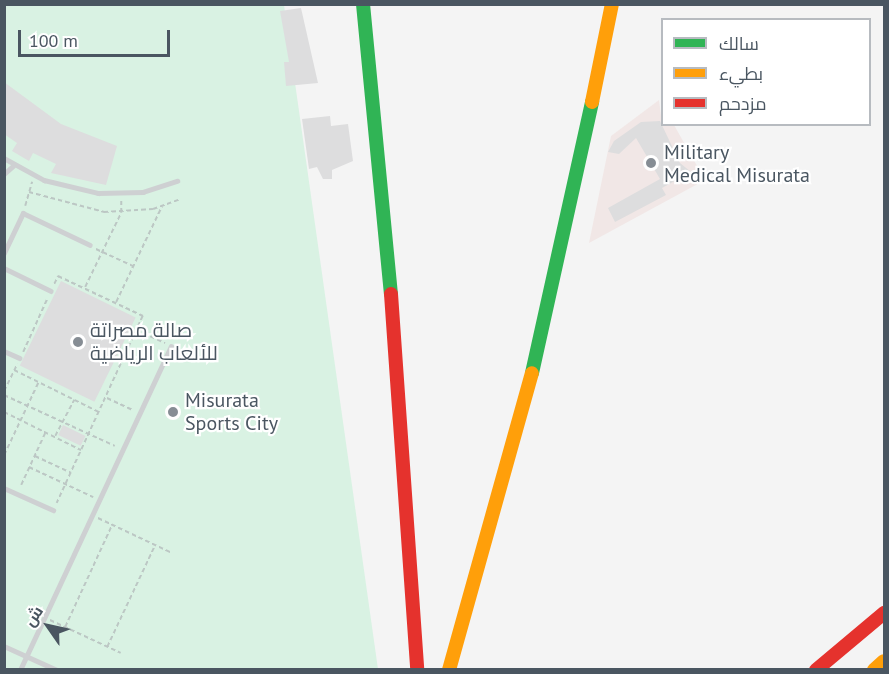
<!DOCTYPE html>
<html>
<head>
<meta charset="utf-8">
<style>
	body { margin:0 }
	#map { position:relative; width:889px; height:674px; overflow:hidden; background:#f4f4f4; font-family:"PT Sans",Cairo,sans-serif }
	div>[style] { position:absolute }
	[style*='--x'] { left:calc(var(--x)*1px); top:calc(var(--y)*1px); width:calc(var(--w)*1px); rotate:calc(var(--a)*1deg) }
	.medical>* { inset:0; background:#f1e7e6 }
	.green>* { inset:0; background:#d9f2e3 }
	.building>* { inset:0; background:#ddddde; transform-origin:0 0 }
	.path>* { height:1.5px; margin-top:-0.75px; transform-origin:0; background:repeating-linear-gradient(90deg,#bcc7c4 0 4.5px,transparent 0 7.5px) }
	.lane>* { height:4.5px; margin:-2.25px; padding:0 2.25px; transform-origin:2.25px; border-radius:2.25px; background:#ced0d2 }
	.fast>* { height:14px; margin:-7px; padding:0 7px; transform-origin:7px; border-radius:7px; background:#30b455 }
	.slow>* { height:14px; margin:-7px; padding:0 7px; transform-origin:7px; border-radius:7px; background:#ff9f0a }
	.jam>* { height:14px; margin:-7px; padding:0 7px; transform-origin:7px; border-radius:7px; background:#e5322d }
	.dots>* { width:16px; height:16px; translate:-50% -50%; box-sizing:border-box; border:3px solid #fff; border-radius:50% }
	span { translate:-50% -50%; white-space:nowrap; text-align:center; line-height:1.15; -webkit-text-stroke:4.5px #fff; paint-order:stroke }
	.poi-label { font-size:20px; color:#4a5661 }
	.left { translate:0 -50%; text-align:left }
	.frame { position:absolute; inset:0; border:6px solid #4a5661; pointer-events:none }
	.legend { position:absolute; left:661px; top:18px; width:210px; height:108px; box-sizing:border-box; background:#fff; border:2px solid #b7bbc0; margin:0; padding:8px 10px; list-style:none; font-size:18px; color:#4a5661 }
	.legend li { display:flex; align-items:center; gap:12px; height:30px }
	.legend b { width:30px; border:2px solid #b7bbc0 }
	.north { position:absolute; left:18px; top:596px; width:60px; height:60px; -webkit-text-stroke:4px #fff; paint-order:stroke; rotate:304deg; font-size:16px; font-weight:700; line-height:24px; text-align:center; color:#4a5661 }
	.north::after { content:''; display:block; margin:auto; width:21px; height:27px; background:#4a5661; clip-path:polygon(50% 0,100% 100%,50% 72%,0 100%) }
	.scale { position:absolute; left:18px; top:30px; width:152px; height:27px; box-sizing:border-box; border:3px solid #4a5661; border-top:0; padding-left:8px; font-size:18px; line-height:21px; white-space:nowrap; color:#4a5661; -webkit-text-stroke:4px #fff; paint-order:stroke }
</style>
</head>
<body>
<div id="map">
	<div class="medical">
		<i style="clip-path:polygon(659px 100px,662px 124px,674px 125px,705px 180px,589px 243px,611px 136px)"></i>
	</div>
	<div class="green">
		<i style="clip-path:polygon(4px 5px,284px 5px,378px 669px,5px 669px)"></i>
	</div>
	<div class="building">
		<i style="clip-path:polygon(301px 8px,318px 83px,286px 86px,284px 62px,289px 62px,280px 11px)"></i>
		<i style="clip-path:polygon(4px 82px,61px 124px,117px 146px,106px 185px,51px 173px,56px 164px,33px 153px,29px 161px,12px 151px,17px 143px,4px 134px)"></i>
		<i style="clip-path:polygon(330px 116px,331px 126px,348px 124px,353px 161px,332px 170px,332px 179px,323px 179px,317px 167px,309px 169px,302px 119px)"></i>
		<i style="clip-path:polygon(660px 121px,680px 163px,691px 172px,662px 188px,666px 195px,615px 222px,608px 208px,660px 179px,636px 138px,619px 154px,608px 152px,614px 141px,641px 122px)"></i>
		<i style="left:61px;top:281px;width:83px;height:94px;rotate:26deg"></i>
		<i style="left:63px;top:425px;width:25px;height:11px;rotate:26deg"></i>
	</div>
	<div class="path">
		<i style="--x:29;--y:192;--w:78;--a:14.9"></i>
		<i style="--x:104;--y:212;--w:49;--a:-3.5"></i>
		<i style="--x:153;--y:209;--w:29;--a:-20"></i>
		<i style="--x:25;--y:206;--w:25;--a:-74"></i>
		<i style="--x:96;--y:249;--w:41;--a:24.7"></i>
		<i style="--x:54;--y:284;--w:9;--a:-63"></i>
		<i style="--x:58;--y:276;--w:94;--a:25.2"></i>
		<i style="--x:143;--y:316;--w:206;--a:114.7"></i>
		<i style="--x:85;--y:287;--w:82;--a:-64.1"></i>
		<i style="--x:121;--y:213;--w:12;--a:-90"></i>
		<i style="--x:116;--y:302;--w:106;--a:-64.4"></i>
		<i style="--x:137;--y:330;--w:31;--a:25"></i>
		<i style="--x:23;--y:352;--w:58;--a:-65.6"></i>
		<i style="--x:14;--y:370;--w:95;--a:26.3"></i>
		<i style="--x:4;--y:391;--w:30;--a:-64"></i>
		<i style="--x:4;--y:395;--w:122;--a:24.7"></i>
		<i style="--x:107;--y:398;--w:29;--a:25"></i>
		<i style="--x:4;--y:412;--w:86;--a:26.3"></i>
		<i style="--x:55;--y:436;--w:41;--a:-62.2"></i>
		<i style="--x:4;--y:455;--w:80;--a:-64.7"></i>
		<i style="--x:35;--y:456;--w:40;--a:25"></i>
		<i style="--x:29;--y:467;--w:71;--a:25.1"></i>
		<i style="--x:21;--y:485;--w:57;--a:-65.2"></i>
		<i style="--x:98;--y:518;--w:80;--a:25.3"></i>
		<i style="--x:50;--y:620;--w:78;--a:24.9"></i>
		<i style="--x:65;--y:627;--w:112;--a:-65.3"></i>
		<i style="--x:107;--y:647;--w:113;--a:-64.8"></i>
	</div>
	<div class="lane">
		<i style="--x:4;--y:158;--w:46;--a:28.8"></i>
		<i style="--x:44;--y:180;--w:56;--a:13.5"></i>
		<i style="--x:98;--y:193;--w:45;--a:-1.3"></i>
		<i style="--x:143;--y:192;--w:36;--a:-18"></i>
		<i style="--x:4;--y:174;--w:12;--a:-42"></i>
		<i style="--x:4;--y:253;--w:44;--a:-64.6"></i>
		<i style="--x:23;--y:213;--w:74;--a:25.5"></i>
		<i style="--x:4;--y:268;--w:52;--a:26.1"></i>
		<i style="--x:4;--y:351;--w:17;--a:24"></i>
		<i style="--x:4;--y:488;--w:54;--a:24.2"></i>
		<i style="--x:4;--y:646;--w:58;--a:24.4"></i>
		<i style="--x:20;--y:670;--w:357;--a:-65"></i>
	</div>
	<div class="fast">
		<i style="--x:363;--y:4;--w:291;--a:84.5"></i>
		<i style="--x:532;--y:373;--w:278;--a:-77.5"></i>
	</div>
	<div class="slow">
		<i style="--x:592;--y:102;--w:100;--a:-78.5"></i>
		<i style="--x:449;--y:670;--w:308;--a:-74.4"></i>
		<i style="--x:874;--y:670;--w:13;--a:-42"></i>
	</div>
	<div class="jam">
		<i style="--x:391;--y:294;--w:377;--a:86"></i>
		<i style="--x:816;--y:670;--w:89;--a:-40"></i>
	</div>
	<div class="dots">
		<i style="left:651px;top:163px;background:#868d94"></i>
		<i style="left:78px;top:342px;background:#868d94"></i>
		<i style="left:173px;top:412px;background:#868d94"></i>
	</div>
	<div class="poi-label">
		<span class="left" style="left:664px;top:164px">Military<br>Medical Misurata</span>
		<span class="left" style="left:90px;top:342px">صالة مصراتة<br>للألعاب الرياضية</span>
		<span class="left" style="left:185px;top:412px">Misurata<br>Sports City</span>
	</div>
	<div class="frame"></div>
	<ul class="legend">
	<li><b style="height:8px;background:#30b455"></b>سالك</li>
	<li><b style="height:8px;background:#ff9f0a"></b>بطيء</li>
	<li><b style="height:8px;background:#e5322d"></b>مزدحم</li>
	</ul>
	<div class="north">ش</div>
	<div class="scale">100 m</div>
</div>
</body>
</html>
